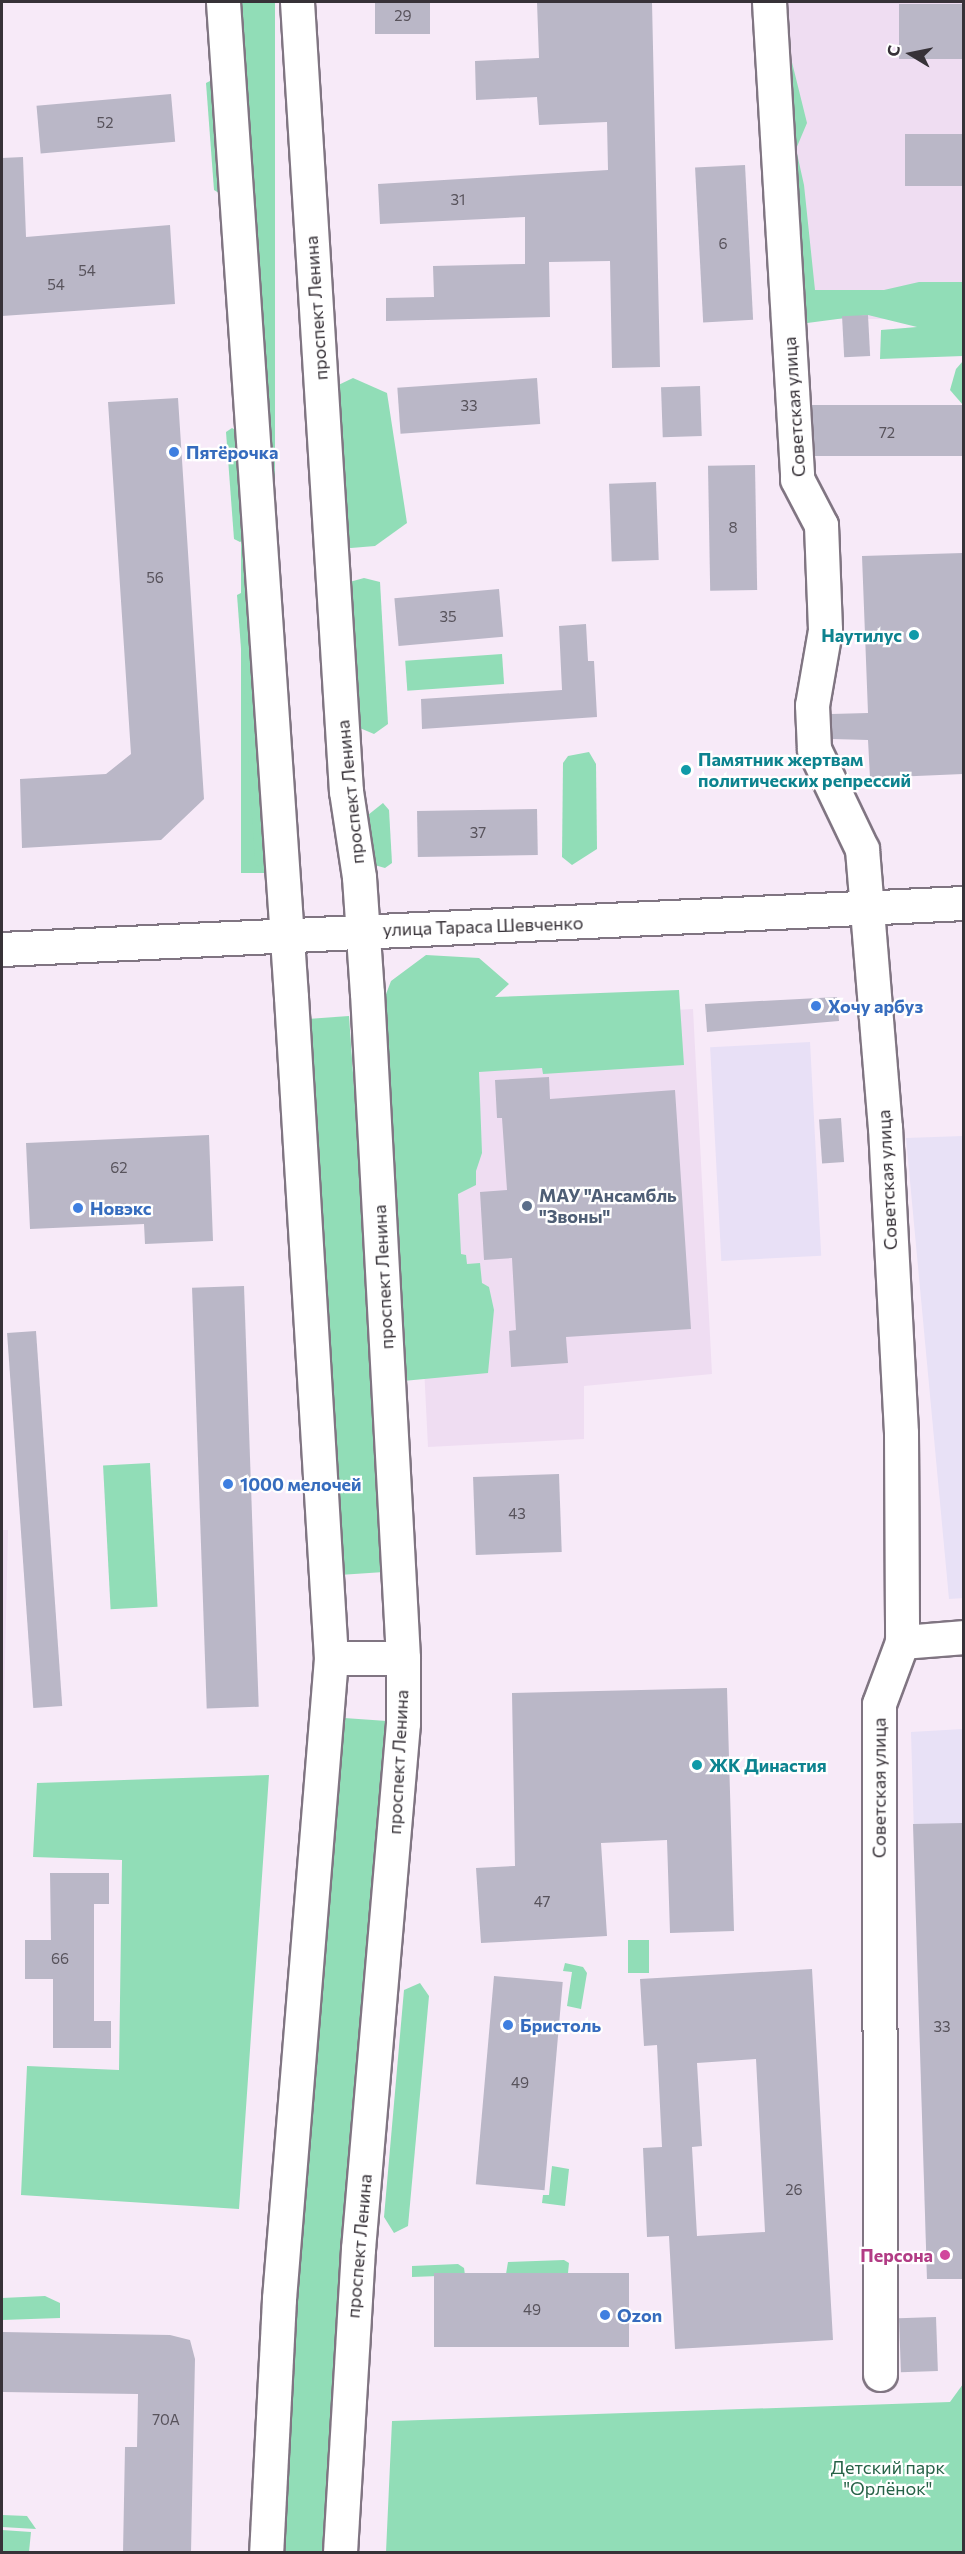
<!DOCTYPE html>
<html>
<head>
<meta charset="utf-8">
<style>
	body { margin:0 }
	#map { position:relative; width:965px; height:2554px; overflow:hidden; background:#f7eaf8; font-family:Commissioner,sans-serif }
	div>[style] { position:absolute }
	[style*='--x'] { left:calc(var(--x)*1px); top:calc(var(--y)*1px); width:calc(var(--w)*1px); rotate:calc(var(--a)*1deg) }
	.commercial>* { inset:0; background:#e8e0f6; transform-origin:0 0 }
	.industrial>* { inset:0; background:#e8e1f6 }
	.built>* { inset:0; background:#efddf2; transform-origin:0 0 }
	.green>* { inset:0; background:#91ddb7; transform-origin:0 0 }
	.building>* { inset:0; background:#bab7c7; transform-origin:0 0 }
	.roads { filter:drop-shadow(2px 0 #807582) drop-shadow(-2px 0 #807582) drop-shadow(0 2px #807582) drop-shadow(0 -2px #807582) }
	.minor>* { height:33px; margin:-16.5px; padding:0 16.5px; transform-origin:16.5px; border-radius:16.5px; background:#fff }
	.dots>* { width:16px; height:16px; translate:-50% -50%; box-sizing:border-box; border:3px solid #fff; border-radius:50% }
	span { translate:-50% -50%; white-space:nowrap; text-align:center; line-height:1.15; -webkit-text-stroke:4.5px #fff; paint-order:stroke }
	.number-label { font-size:15px; color:#58535c }
	.number-label span { -webkit-text-stroke-width:0 }
	.street-label { font-size:18px; color:#373238 }
	.shop-label { font-size:18px; color:#366cbe; font-weight:700 }
	.left { translate:0 -50%; text-align:left }
	.culture-label { font-size:18px; color:#0d838f; font-weight:700 }
	.right { translate:-100% -50%; text-align:right }
	.service-label { font-size:18px; color:#4e5e75; font-weight:700 }
	.hotel-label { font-size:18px; color:#b23c85; font-weight:700 }
	.park-label { font-size:18px; color:#266247 }
	.frame { position:absolute; inset:0; border:3px solid #373238; pointer-events:none }
	.north { position:absolute; left:881px; top:24px; width:60px; height:60px; -webkit-text-stroke:4px #fff; paint-order:stroke; rotate:280deg; font-size:16px; font-weight:700; line-height:24px; text-align:center; color:#373238 }
	.north::after { content:''; display:block; margin:auto; width:21px; height:27px; background:#373238; clip-path:polygon(50% 0,100% 100%,50% 72%,0 100%) }
</style>
</head>
<body>
<div id="map">
	<div class="commercial">
		<i style="left:810px;top:1042px;width:214px;height:100px;rotate:87deg"></i>
	</div>
	<div class="industrial">
		<i style="clip-path:polygon(963px 1136px,964px 1598px,949px 1599px,906px 1138px)"></i>
		<i style="clip-path:polygon(963px 1729px,963px 2279px,927px 2279px,911px 1732px)"></i>
	</div>
	<div class="built">
		<i style="left:776px;top:2px;width:187px;height:317px"></i>
		<i style="clip-path:polygon(693px 1009px,712px 1374px,584px 1386px,584px 1439px,428px 1447px,407px 1025px)"></i>
		<i style="clip-path:polygon(2px 1530px,8px 1530px,2px 1792px)"></i>
	</div>
	<div class="green">
		<i style="left:241px;top:2px;width:34px;height:871px"></i>
		<i style="clip-path:polygon(786px 38px,807px 123px,796px 149px,804px 185px,815px 290px,884px 290px,919px 282px,963px 282px,963px 356px,880px 359px,881px 330px,917px 327px,868px 315px,792px 325px)"></i>
		<i style="clip-path:polygon(212px 80px,217px 82px,224px 190px,219px 193px,214px 190px,206px 83px)"></i>
		<i style="clip-path:polygon(963px 361px,963px 405px,950px 390px,956px 369px)"></i>
		<i style="clip-path:polygon(353px 378px,387px 393px,407px 523px,375px 546px,339px 549px,330px 389px)"></i>
		<i style="clip-path:polygon(232px 428px,237px 431px,245px 539px,240px 542px,234px 539px,226px 432px)"></i>
		<i style="clip-path:polygon(364px 578px,380px 582px,388px 724px,374px 734px,355px 726px,346px 583px)"></i>
		<i style="clip-path:polygon(243px 592px,248px 594px,256px 702px,250px 705px,245px 702px,237px 595px)"></i>
		<i style="left:502px;top:654px;width:30px;height:97px;rotate:86deg"></i>
		<i style="clip-path:polygon(589px 752px,596px 764px,597px 849px,572px 865px,562px 857px,563px 763px,568px 756px)"></i>
		<i style="clip-path:polygon(253px 753px,258px 756px,266px 863px,260px 867px,255px 864px,248px 756px)"></i>
		<i style="clip-path:polygon(383px 803px,389px 810px,392px 863px,385px 868px,371px 864px,368px 815px)"></i>
		<i style="clip-path:polygon(426px 955px,479px 958px,509px 984px,495px 997px,679px 990px,684px 1065px,543px 1074px,542px 1068px,479px 1072px,482px 1153px,476px 1171px,476px 1185px,458px 1194px,461px 1254px,466px 1255px,467px 1264px,480px 1263px,482px 1283px,489px 1287px,494px 1310px,488px 1373px,403px 1381px,394px 1187px,387px 1180px,383px 1002px,391px 981px)"></i>
		<i style="left:349px;top:1016px;width:557px;height:45px;rotate:86deg"></i>
		<i style="left:150px;top:1463px;width:144px;height:47px;rotate:87deg"></i>
		<i style="left:330px;top:1717px;width:57px;height:837px;rotate:4deg"></i>
		<i style="clip-path:polygon(269px 1775px,239px 2209px,21px 2195px,27px 2066px,119px 2070px,122px 1860px,33px 1857px,37px 1783px)"></i>
		<i style="left:649px;top:1940px;width:33px;height:21px;rotate:90deg"></i>
		<i style="clip-path:polygon(565px 1963px,583px 1967px,587px 1973px,581px 2009px,567px 2006px,572px 1972px,563px 1971px)"></i>
		<i style="clip-path:polygon(420px 1983px,429px 1996px,408px 2226px,394px 2233px,384px 2217px,404px 1990px)"></i>
		<i style="clip-path:polygon(552px 2166px,569px 2169px,565px 2206px,542px 2203px,543px 2195px,549px 2195px)"></i>
		<i style="clip-path:polygon(564px 2260px,569px 2263px,568px 2273px,506px 2274px,508px 2262px)"></i>
		<i style="clip-path:polygon(458px 2264px,464px 2268px,465px 2275px,412px 2277px,412px 2266px)"></i>
		<i style="clip-path:polygon(45px 2296px,60px 2303px,60px 2318px,2px 2320px,2px 2298px)"></i>
		<i style="clip-path:polygon(963px 2384px,963px 2552px,386px 2552px,392px 2421px,950px 2402px)"></i>
		<i style="clip-path:polygon(2px 2515px,27px 2516px,36px 2529px,2px 2527px)"></i>
		<i style="clip-path:polygon(2px 2530px,31px 2532px,29px 2552px,2px 2552px)"></i>
	</div>
	<div class="building">
		<i style="left:375px;top:2px;width:55px;height:32px"></i>
		<i style="clip-path:polygon(537px 2px,652px 2px,660px 367px,612px 368px,610px 261px,549px 262px,550px 317px,386px 321px,386px 298px,434px 297px,433px 266px,525px 264px,525px 217px,380px 224px,378px 184px,608px 170px,607px 122px,539px 125px,537px 97px,476px 100px,475px 61px,539px 58px)"></i>
		<i style="left:963px;top:4px;width:55px;height:64px;rotate:90deg"></i>
		<i style="left:171px;top:94px;width:48px;height:135px;rotate:85deg"></i>
		<i style="left:963px;top:134px;width:52px;height:58px;rotate:90deg"></i>
		<i style="clip-path:polygon(23px 157px,26px 237px,170px 225px,175px 304px,2px 316px,2px 158px)"></i>
		<i style="left:745px;top:165px;width:155px;height:50px;rotate:87deg"></i>
		<i style="left:868px;top:315px;width:41px;height:26px;rotate:87deg"></i>
		<i style="left:537px;top:378px;width:46px;height:140px;rotate:86deg"></i>
		<i style="left:700px;top:386px;width:50px;height:39px;rotate:88deg"></i>
		<i style="clip-path:polygon(178px 398px,204px 799px,161px 840px,22px 848px,20px 779px,106px 774px,131px 754px,108px 402px)"></i>
		<i style="left:963px;top:405px;width:51px;height:151px;rotate:90deg"></i>
		<i style="left:755px;top:465px;width:125px;height:47px;rotate:89deg"></i>
		<i style="left:656px;top:482px;width:78px;height:47px;rotate:88deg"></i>
		<i style="clip-path:polygon(963px 553px,963px 774px,870px 778px,868px 740px,832px 739px,831px 714px,868px 713px,862px 556px)"></i>
		<i style="left:499px;top:589px;width:48px;height:105px;rotate:85deg"></i>
		<i style="clip-path:polygon(586px 624px,588px 661px,594px 661px,597px 717px,422px 729px,421px 699px,562px 690px,559px 626px)"></i>
		<i style="left:537px;top:809px;width:46px;height:120px;rotate:89deg"></i>
		<i style="clip-path:polygon(837px 997px,839px 1021px,707px 1032px,705px 1004px)"></i>
		<i style="clip-path:polygon(549px 1077px,550px 1099px,675px 1090px,691px 1329px,566px 1337px,568px 1363px,511px 1367px,509px 1331px,516px 1330px,512px 1258px,484px 1260px,480px 1192px,507px 1190px,502px 1118px,497px 1118px,495px 1080px)"></i>
		<i style="left:841px;top:1118px;width:44px;height:22px;rotate:86deg"></i>
		<i style="clip-path:polygon(209px 1135px,213px 1241px,145px 1244px,144px 1224px,30px 1229px,26px 1143px)"></i>
		<i style="left:244px;top:1286px;width:421px;height:52px;rotate:88deg"></i>
		<i style="left:36px;top:1331px;width:376px;height:29px;rotate:86deg"></i>
		<i style="left:559px;top:1474px;width:78px;height:86px;rotate:88deg"></i>
		<i style="clip-path:polygon(727px 1688px,734px 1931px,670px 1933px,667px 1840px,601px 1843px,607px 1936px,481px 1943px,476px 1868px,515px 1866px,512px 1693px)"></i>
		<i style="clip-path:polygon(963px 1823px,963px 2279px,927px 2279px,913px 1824px)"></i>
		<i style="clip-path:polygon(50px 1873px,109px 1873px,109px 1904px,94px 1904px,94px 2021px,111px 2021px,111px 2048px,53px 2048px,53px 1979px,25px 1979px,25px 1940px,51px 1940px)"></i>
		<i style="clip-path:polygon(evenodd,812px 1969px,833px 2340px,675px 2349px,669px 2236px,647px 2237px,643px 2148px,662px 2147px,657px 2045px,644px 2046px,640px 1979px,812px 1969px,756px 2059px,765px 2232px,697px 2236px,692px 2147px,702px 2146px,697px 2063px,756px 2059px)"></i>
		<i style="left:494px;top:1976px;width:69px;height:209px;rotate:5deg"></i>
		<i style="left:629px;top:2273px;width:74px;height:195px;rotate:90deg"></i>
		<i style="left:936px;top:2317px;width:54px;height:37px;rotate:88deg"></i>
		<i style="clip-path:polygon(2px 2332px,170px 2335px,190px 2340px,195px 2359px,191px 2553px,123px 2553px,125px 2447px,137px 2447px,138px 2394px,2px 2392px)"></i>
	</div>
	<div class="roads">
		<div class="minor">
			<i style="--x:223;--y:2;--w:997;--a:86.09"></i>
			<i style="--x:291;--y:997;--w:662;--a:86.54"></i>
			<i style="--x:331;--y:1658;--w:643;--a:94.64"></i>
			<i style="--x:279;--y:2299;--w:253;--a:92.9"></i>
			<i style="--x:297;--y:2;--w:791;--a:86.45"></i>
			<i style="--x:346;--y:791;--w:87;--a:81.4"></i>
			<i style="--x:359;--y:877;--w:116;--a:86.1"></i>
			<i style="--x:367;--y:993;--w:666;--a:86.9"></i>
			<i style="--x:403;--y:1658;--w:65;--a:90"></i>
			<i style="--x:403;--y:1723;--w:528;--a:94.89"></i>
			<i style="--x:358;--y:2249;--w:304;--a:93.4"></i>
			<i style="--x:769;--y:2;--w:478;--a:86.6"></i>
			<i style="--x:797;--y:479;--w:52;--a:62.4"></i>
			<i style="--x:821;--y:525;--w:105;--a:87.8"></i>
			<i style="--x:825;--y:630;--w:76;--a:99.8"></i>
			<i style="--x:812;--y:705;--w:44;--a:87.4"></i>
			<i style="--x:814;--y:749;--w:111;--a:64.4"></i>
			<i style="--x:862;--y:849;--w:279;--a:85.3"></i>
			<i style="--x:885;--y:1127;--w:306;--a:87"></i>
			<i style="--x:901;--y:1433;--w:209;--a:89.7"></i>
			<i style="--x:902;--y:1642;--w:66;--a:110.4"></i>
			<i style="--x:879;--y:1704;--w:670;--a:89.91"></i>
			<i style="--x:2;--y:949;--w:963;--a:-2.74"></i>
			<i style="--x:902;--y:1642;--w:62;--a:-4.6"></i>
			<i style="--x:331;--y:1658;--w:72;--a:0"></i>
		</div>
	</div>
	<div class="dots">
		<i style="left:174px;top:452px;background:#3f7fe0"></i>
		<i style="left:914px;top:635px;background:#0f9aa8"></i>
		<i style="left:686px;top:770px;background:#0f9aa8"></i>
		<i style="left:816px;top:1006px;background:#3f7fe0"></i>
		<i style="left:527px;top:1206px;background:#5c6f8a"></i>
		<i style="left:78px;top:1208px;background:#3f7fe0"></i>
		<i style="left:228px;top:1484px;background:#3f7fe0"></i>
		<i style="left:697px;top:1765px;background:#0f9aa8"></i>
		<i style="left:508px;top:2025px;background:#3f7fe0"></i>
		<i style="left:945px;top:2255px;background:#d1479c"></i>
		<i style="left:605px;top:2315px;background:#3f7fe0"></i>
	</div>
	<div class="number-label">
		<span style="left:403px;top:16px">29</span>
		<span style="left:105px;top:123px">52</span>
		<span style="left:458px;top:200px">31</span>
		<span style="left:723px;top:244px">6</span>
		<span style="left:87px;top:271px">54</span>
		<span style="left:56px;top:285px">54</span>
		<span style="left:469px;top:406px">33</span>
		<span style="left:887px;top:433px">72</span>
		<span style="left:733px;top:528px">8</span>
		<span style="left:155px;top:578px">56</span>
		<span style="left:448px;top:617px">35</span>
		<span style="left:478px;top:833px">37</span>
		<span style="left:119px;top:1168px">62</span>
		<span style="left:517px;top:1514px">43</span>
		<span style="left:542px;top:1902px">47</span>
		<span style="left:60px;top:1959px">66</span>
		<span style="left:942px;top:2027px">33</span>
		<span style="left:520px;top:2083px">49</span>
		<span style="left:794px;top:2190px">26</span>
		<span style="left:532px;top:2310px">49</span>
		<span style="left:166px;top:2420px">70А</span>
	</div>
	<div class="street-label">
		<span style="left:316px;top:308px;rotate:-94deg">проспект Ленина</span>
		<span style="left:794px;top:407px;rotate:-94deg">Советская улица</span>
		<span style="left:350px;top:792px;rotate:-96deg">проспект Ленина</span>
		<span style="left:483px;top:926px;rotate:-2deg">улица Тараса Шевченко</span>
		<span style="left:887px;top:1180px;rotate:-93deg">Советская улица</span>
		<span style="left:383px;top:1277px;rotate:-93deg">проспект Ленина</span>
		<span style="left:398px;top:1762px;rotate:-87deg">проспект Ленина</span>
		<span style="left:879px;top:1788px;rotate:-90deg">Советская улица</span>
		<span style="left:359px;top:2246px;rotate:-85deg">проспект Ленина</span>
	</div>
	<div class="shop-label">
		<span class="left" style="left:186px;top:452px">Пятёрочка</span>
		<span class="left" style="left:828px;top:1006px">Хочу арбуз</span>
		<span class="left" style="left:90px;top:1208px">Новэкс</span>
		<span class="left" style="left:240px;top:1484px">1000 мелочей</span>
		<span class="left" style="left:520px;top:2025px">Бристоль</span>
		<span class="left" style="left:617px;top:2315px">Ozon</span>
	</div>
	<div class="culture-label">
		<span class="right" style="left:902px;top:635px">Наутилус</span>
		<span class="left" style="left:698px;top:770px">Памятник жертвам<br>политических репрессий</span>
		<span class="left" style="left:709px;top:1765px">ЖК Династия</span>
	</div>
	<div class="service-label">
		<span class="left" style="left:539px;top:1206px">МАУ "Ансамбль<br>"Звоны"</span>
	</div>
	<div class="hotel-label">
		<span class="right" style="left:933px;top:2255px">Персона</span>
	</div>
	<div class="park-label">
		<span style="left:888px;top:2478px">Детский парк<br>"Орлёнок"</span>
	</div>
	<div class="frame"></div>
	<div class="north">С</div>
</div>
</body>
</html>
